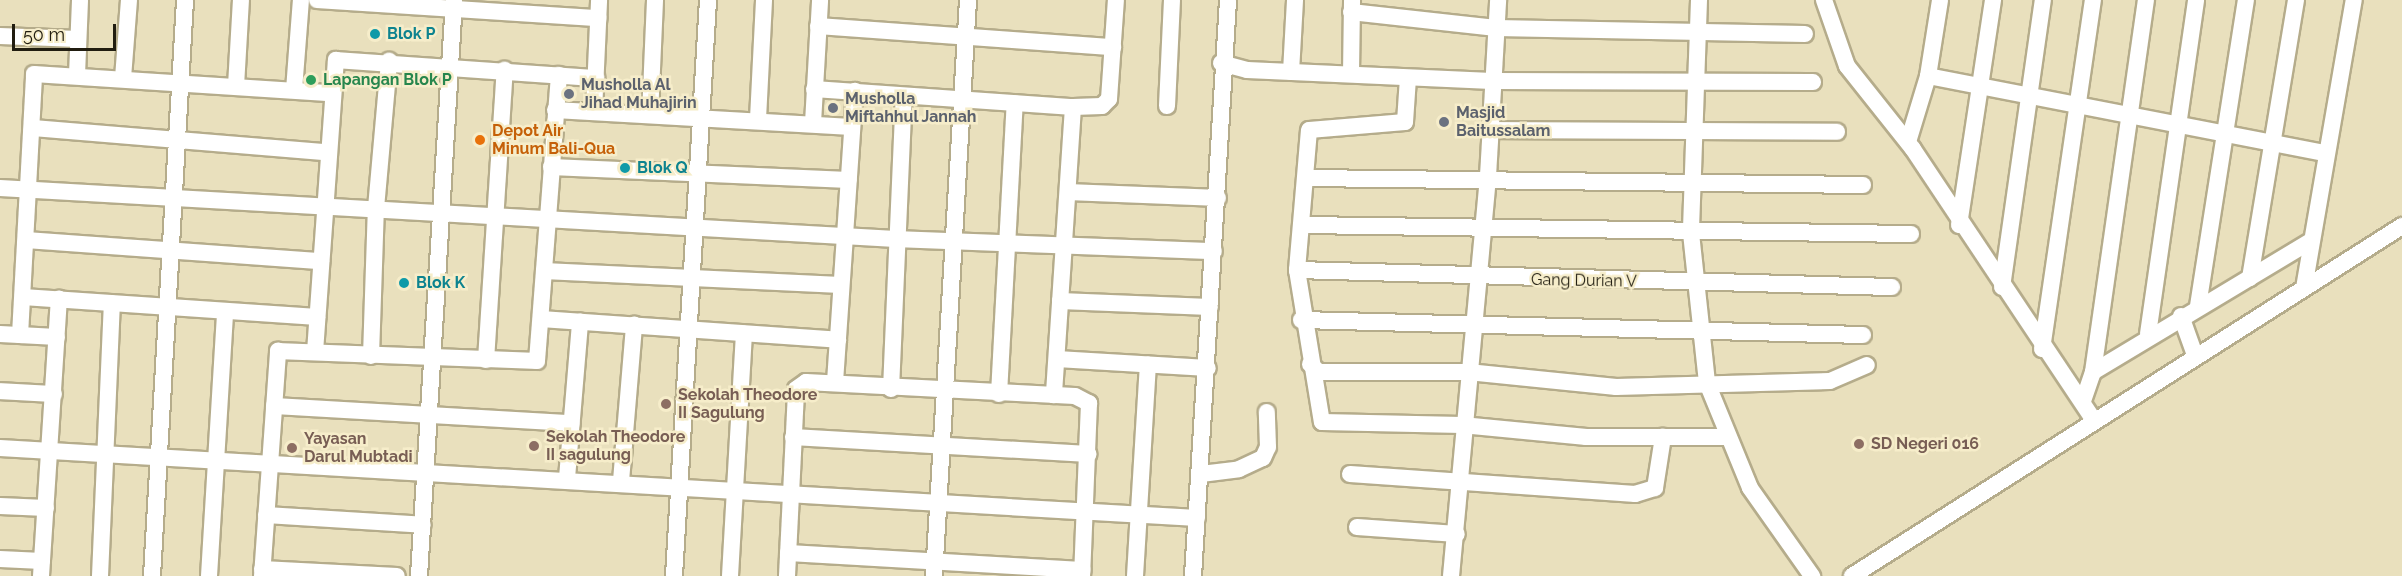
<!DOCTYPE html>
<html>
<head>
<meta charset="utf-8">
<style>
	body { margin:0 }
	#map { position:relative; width:2402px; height:576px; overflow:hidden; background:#e9e0bd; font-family:Raleway,sans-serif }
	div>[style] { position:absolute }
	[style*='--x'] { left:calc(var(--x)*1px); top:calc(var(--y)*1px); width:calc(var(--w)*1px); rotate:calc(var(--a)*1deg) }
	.roads { filter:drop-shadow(2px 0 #b5ac8b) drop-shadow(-2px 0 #b5ac8b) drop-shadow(0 2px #b5ac8b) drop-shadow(0 -2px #b5ac8b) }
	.minor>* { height:16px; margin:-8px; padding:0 8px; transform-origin:8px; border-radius:8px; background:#fff }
	.dots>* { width:16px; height:16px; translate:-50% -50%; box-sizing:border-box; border:3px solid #f6edca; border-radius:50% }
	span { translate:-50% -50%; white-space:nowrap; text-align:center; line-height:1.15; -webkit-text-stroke:5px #f6edca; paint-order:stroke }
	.culture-label { font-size:16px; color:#0d838f; font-weight:700 }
	.left { translate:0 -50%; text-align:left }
	.leisure-label { font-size:16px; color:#27864d; font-weight:700 }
	.worship-label { font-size:16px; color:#5b616d; font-weight:700 }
	.food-label { font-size:16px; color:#c56008; font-weight:700 }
	.street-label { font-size:16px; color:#211d10 }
	.education-label { font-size:16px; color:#785e54; font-weight:700 }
	.scale { position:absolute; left:12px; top:24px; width:104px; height:27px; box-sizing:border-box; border:3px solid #211d10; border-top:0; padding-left:8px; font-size:18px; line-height:21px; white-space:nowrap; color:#211d10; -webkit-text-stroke:4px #f6edca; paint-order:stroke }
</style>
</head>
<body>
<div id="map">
	<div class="roads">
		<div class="minor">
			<i style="--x:317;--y:0;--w:282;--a:3.7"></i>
			<i style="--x:1699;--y:0;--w:233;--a:92"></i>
			<i style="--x:1691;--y:233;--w:151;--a:83.9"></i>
			<i style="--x:1707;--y:383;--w:113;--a:67.7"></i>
			<i style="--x:1750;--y:488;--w:108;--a:54.8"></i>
			<i style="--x:1824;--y:0;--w:70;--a:70.8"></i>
			<i style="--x:1847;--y:66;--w:106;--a:51.5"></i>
			<i style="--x:1913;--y:149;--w:324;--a:56.3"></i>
			<i style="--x:1351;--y:12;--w:146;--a:6.3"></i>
			<i style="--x:1496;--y:28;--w:309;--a:1.1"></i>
			<i style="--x:818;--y:26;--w:296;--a:4.1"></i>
			<i style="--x:0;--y:36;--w:78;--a:2.2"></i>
			<i style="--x:1221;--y:63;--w:27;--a:15"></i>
			<i style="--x:1247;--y:70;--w:245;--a:2.6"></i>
			<i style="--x:1492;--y:81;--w:321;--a:0.2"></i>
			<i style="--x:1291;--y:72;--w:72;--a:-86.8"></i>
			<i style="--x:1351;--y:74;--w:74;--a:-89.2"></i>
			<i style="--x:77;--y:75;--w:75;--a:-87.7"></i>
			<i style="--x:1928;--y:76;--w:403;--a:11"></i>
			<i style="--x:123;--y:78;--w:78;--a:-85.6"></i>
			<i style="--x:1408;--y:78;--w:44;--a:93.9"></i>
			<i style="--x:1405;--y:122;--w:96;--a:175.2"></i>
			<i style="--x:1309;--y:130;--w:141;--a:94.9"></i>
			<i style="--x:1297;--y:270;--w:154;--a:80.7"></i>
			<i style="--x:1322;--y:422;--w:140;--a:1.2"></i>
			<i style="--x:1462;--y:425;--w:125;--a:5.5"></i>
			<i style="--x:1586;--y:437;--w:140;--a:0"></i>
			<i style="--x:236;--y:86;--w:86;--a:-86.7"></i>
			<i style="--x:814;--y:89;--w:260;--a:4"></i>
			<i style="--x:1073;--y:107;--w:289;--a:93.8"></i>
			<i style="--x:294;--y:90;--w:90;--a:-85.6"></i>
			<i style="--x:1167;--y:106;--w:106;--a:-87.3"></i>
			<i style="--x:1073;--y:107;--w:29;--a:-2"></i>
			<i style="--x:1102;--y:106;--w:10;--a:-45"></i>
			<i style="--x:1109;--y:99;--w:99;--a:-86"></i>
			<i style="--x:555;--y:110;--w:297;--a:3.3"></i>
			<i style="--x:594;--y:112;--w:112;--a:-87.4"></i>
			<i style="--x:650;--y:115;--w:115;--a:-87.5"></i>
			<i style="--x:758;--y:119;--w:119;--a:-87.1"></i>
			<i style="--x:813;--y:123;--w:123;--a:-86.7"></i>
			<i style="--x:32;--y:128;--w:296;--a:4.7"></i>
			<i style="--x:1490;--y:130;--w:347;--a:0.3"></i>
			<i style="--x:1908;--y:142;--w:69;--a:-73.1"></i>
			<i style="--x:1928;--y:76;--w:77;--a:-81"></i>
			<i style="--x:551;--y:167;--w:298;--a:2.5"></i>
			<i style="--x:1306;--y:178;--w:557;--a:0.72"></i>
			<i style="--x:0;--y:188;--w:897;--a:3.26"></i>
			<i style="--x:896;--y:239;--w:318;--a:2.2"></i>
			<i style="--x:1069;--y:192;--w:149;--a:2.3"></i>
			<i style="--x:1303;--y:225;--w:608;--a:0.85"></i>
			<i style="--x:1959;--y:225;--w:228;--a:-81.4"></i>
			<i style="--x:26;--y:240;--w:296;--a:4.1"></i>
			<i style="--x:1297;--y:270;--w:595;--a:1.64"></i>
			<i style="--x:544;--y:271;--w:297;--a:2.7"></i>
			<i style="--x:2250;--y:278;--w:282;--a:-80.6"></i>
			<i style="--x:2002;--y:287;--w:290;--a:-81.9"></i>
			<i style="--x:2304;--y:288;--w:292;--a:-80.2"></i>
			<i style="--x:23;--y:297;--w:295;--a:3.9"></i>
			<i style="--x:1060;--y:301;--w:150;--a:2.3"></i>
			<i style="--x:2198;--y:306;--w:310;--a:-81.1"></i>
			<i style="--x:2181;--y:316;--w:41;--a:70.3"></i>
			<i style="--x:541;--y:319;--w:298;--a:4"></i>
			<i style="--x:1301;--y:320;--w:562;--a:1.53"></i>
			<i style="--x:0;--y:334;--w:57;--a:3"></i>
			<i style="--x:2148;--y:334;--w:337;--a:-81.8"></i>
			<i style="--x:20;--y:335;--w:261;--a:-86.9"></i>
			<i style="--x:34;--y:74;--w:297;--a:3.7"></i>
			<i style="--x:2042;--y:349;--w:353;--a:-81.7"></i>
			<i style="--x:315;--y:352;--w:293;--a:-85.9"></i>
			<i style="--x:336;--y:60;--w:261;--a:4"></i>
			<i style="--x:371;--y:356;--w:148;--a:-88.1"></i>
			<i style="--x:376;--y:208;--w:148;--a:-84.9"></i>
			<i style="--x:1057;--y:359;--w:151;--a:3.4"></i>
			<i style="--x:486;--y:360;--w:291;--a:-86.3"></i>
			<i style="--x:1310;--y:364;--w:12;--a:42"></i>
			<i style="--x:1319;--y:372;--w:149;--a:0"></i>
			<i style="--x:1468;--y:372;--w:149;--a:5.8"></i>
			<i style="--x:1616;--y:387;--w:214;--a:-1.6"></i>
			<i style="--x:1830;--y:381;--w:40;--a:-23.4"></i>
			<i style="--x:2093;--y:372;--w:252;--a:-31"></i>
			<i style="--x:835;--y:382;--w:292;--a:-86.1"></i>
			<i style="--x:891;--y:389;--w:293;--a:-87.5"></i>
			<i style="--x:0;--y:391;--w:54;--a:3.2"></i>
			<i style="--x:999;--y:394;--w:291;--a:-86.9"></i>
			<i style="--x:2083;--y:401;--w:31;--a:-71"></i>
			<i style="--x:2093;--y:372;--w:376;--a:-81.9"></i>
			<i style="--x:274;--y:406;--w:298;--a:3.3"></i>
			<i style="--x:793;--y:437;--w:296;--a:3.3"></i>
			<i style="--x:0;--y:448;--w:1199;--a:3.35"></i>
			<i style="--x:1201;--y:474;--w:38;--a:-7"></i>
			<i style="--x:1239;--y:469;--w:26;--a:-25"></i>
			<i style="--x:1263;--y:458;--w:12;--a:-66"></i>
			<i style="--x:1268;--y:447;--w:35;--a:-92"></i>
			<i style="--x:1350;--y:474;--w:286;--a:4"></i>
			<i style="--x:1635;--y:494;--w:21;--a:-17"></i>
			<i style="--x:1655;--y:488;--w:52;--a:-81.1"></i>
			<i style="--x:567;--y:478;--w:157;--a:-85.2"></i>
			<i style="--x:621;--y:481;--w:157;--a:-85.2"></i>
			<i style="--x:0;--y:506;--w:46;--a:2.5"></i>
			<i style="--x:266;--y:515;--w:157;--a:3.6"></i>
			<i style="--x:1357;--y:527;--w:100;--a:4"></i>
			<i style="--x:788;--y:553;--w:295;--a:3.3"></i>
			<i style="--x:0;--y:559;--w:42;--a:2.7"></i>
			<i style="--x:262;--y:569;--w:135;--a:3"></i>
			<i style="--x:41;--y:576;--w:278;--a:-86.3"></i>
			<i style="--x:100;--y:576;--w:273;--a:-87.5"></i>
			<i style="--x:152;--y:576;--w:577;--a:-86.72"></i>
			<i style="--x:209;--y:576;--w:265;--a:-86.5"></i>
			<i style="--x:262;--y:576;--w:226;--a:-85.9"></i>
			<i style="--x:278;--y:351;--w:259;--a:2.2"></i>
			<i style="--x:537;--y:361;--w:287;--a:-85.6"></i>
			<i style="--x:419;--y:576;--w:577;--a:-86.52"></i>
			<i style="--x:674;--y:576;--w:577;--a:-86.62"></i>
			<i style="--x:730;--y:576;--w:243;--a:-86.7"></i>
			<i style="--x:787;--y:576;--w:187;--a:-87.2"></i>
			<i style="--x:796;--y:389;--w:12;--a:-35"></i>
			<i style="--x:806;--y:382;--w:269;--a:3"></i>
			<i style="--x:1075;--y:396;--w:16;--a:27"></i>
			<i style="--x:1089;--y:403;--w:173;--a:92.3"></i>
			<i style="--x:934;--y:576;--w:577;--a:-86.62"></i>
			<i style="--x:1135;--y:576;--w:212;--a:-86.5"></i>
			<i style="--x:1193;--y:576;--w:577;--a:-86.52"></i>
			<i style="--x:1451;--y:576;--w:402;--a:-84.7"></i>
			<i style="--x:1488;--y:176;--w:176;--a:-86.7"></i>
			<i style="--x:1852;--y:576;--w:652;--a:-32.47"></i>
		</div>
	</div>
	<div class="dots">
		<i style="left:375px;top:34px;background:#0f9aa8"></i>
		<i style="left:311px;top:80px;background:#2e9e5b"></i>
		<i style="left:569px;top:94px;background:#6b7280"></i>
		<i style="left:833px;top:108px;background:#6b7280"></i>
		<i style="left:1444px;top:122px;background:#6b7280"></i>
		<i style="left:480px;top:140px;background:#e8710a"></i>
		<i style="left:625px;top:168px;background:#0f9aa8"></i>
		<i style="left:404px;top:283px;background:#0f9aa8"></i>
		<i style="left:666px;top:404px;background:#8d6e63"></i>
		<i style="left:1859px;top:444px;background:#8d6e63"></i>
		<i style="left:534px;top:446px;background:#8d6e63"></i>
		<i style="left:292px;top:448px;background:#8d6e63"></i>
	</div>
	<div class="culture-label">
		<span class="left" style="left:387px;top:34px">Blok P</span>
		<span class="left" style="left:637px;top:168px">Blok Q</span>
		<span class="left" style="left:416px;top:283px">Blok K</span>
	</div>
	<div class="leisure-label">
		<span class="left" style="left:323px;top:80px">Lapangan Blok P</span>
	</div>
	<div class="worship-label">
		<span class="left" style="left:581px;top:94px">Musholla Al<br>Jihad Muhajirin</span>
		<span class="left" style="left:845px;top:108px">Musholla<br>Miftahhul Jannah</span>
		<span class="left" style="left:1456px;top:122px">Masjid<br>Baitussalam</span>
	</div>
	<div class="food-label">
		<span class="left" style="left:492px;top:140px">Depot Air<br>Minum Bali-Qua</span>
	</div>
	<div class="street-label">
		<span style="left:1584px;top:281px;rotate:1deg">Gang Durian V</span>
	</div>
	<div class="education-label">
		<span class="left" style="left:678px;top:404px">Sekolah Theodore<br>II Sagulung</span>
		<span class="left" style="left:546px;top:446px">Sekolah Theodore<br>II sagulung</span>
		<span class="left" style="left:304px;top:448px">Yayasan<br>Darul Mubtadi</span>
		<span class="left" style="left:1871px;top:444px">SD Negeri 016</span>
	</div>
	<div class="scale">50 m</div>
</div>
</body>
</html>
